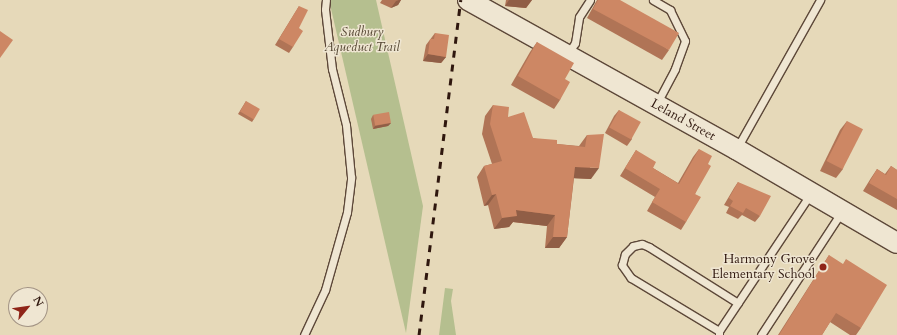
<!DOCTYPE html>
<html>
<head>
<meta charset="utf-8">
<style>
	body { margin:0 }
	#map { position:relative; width:897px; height:335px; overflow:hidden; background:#e6d9b9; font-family:Cardo,serif }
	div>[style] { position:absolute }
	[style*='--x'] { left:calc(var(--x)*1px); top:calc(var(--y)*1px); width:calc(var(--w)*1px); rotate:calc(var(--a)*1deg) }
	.green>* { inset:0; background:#b5bf8f }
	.roads { filter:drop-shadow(1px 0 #5d4839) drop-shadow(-1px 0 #5d4839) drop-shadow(0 1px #5d4839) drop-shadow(0 -1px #5d4839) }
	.lane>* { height:7px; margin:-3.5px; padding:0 3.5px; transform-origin:3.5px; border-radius:3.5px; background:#efe6d2 }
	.secondary>* { height:20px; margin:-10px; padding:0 10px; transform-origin:10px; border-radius:10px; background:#efe6d2 }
	.rail>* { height:3px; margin-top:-1.5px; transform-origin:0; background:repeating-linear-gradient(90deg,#2f170e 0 7px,transparent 0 14px) }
	.wall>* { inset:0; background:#b07456 }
	.shaded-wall>* { inset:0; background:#905e46 }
	.building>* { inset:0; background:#cd8764; transform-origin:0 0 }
	.dots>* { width:11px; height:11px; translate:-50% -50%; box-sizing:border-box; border:2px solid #efe6d2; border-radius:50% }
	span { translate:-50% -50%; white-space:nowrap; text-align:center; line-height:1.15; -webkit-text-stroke:3px #efe6d2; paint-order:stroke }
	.park-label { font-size:13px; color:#574935; font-style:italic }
	.street-label { font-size:13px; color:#2f170e }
	.poi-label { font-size:13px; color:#2f170e }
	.right { translate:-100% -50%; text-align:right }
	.north { position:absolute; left:8px; top:287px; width:40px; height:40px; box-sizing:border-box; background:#efe6d2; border:1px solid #a29384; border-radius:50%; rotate:61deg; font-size:11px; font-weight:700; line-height:16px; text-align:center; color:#2f170e }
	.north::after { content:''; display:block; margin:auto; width:14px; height:18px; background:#8f2418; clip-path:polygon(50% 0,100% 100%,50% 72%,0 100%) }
</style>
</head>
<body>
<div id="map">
	<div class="green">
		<i style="clip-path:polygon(329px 0,376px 0,423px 206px,406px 333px)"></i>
		<i style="clip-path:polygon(445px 288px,453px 289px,451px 301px,456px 335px,439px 335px)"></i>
	</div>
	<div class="roads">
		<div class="lane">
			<i style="--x:653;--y:0;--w:20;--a:30"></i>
			<i style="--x:670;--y:10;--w:34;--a:64"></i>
			<i style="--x:685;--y:41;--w:30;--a:110"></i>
			<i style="--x:675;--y:69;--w:38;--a:118"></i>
			<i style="--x:568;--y:54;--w:13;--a:-58"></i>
			<i style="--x:575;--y:43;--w:26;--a:-81"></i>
			<i style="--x:579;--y:17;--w:20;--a:-57"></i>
			<i style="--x:737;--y:148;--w:170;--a:-60.7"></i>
			<i style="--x:719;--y:331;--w:103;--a:-148.9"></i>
			<i style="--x:631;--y:278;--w:16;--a:-125"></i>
			<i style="--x:622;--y:265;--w:11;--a:-75"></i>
			<i style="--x:625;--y:254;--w:11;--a:-45"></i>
			<i style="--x:633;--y:246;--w:9;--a:-13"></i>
			<i style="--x:642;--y:244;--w:8;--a:23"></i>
			<i style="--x:649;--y:247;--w:105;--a:32.2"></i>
			<i style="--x:304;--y:335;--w:50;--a:-65"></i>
			<i style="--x:325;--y:290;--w:81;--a:-74.2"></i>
			<i style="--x:347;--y:212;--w:35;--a:-83"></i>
			<i style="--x:351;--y:177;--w:52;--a:-95.5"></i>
			<i style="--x:346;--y:125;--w:58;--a:-104"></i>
			<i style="--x:332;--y:69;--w:60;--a:-96.7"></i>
			<i style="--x:325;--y:9;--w:9;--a:-84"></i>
			<i style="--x:719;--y:335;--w:4;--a:-90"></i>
			<i style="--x:719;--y:331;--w:166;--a:-56.3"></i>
			<i style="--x:761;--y:335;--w:148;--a:-56.8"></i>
		</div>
		<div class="secondary">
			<i style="--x:468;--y:0;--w:307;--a:29.1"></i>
			<i style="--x:736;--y:149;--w:186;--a:30.3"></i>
		</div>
	</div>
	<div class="rail">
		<i style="--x:419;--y:335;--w:338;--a:-82.9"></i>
	</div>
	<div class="wall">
		<i style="clip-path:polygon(382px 0,401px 0,398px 5px,391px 8px,380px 3px)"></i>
		<i style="clip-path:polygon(506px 0,532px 0,526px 8px,505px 6px)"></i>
		<i style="clip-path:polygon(597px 0,598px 0,669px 50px,662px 60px,587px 18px)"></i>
		<i style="clip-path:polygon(299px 6px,299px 28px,293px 47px,289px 53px,275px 45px)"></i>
		<i style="clip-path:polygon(435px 33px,446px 57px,441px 63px,423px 61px,426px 45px)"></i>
		<i style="clip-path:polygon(537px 42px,565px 79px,560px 100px,554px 109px,511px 85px,530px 52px)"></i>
		<i style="clip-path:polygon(246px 101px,254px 119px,252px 122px,238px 114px)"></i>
		<i style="clip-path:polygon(493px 105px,533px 138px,557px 144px,579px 146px,587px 135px,591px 179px,574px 178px,567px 237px,559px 248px,545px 248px,547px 226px,513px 222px,509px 227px,494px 229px,488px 205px,484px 206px,477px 177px,484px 166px,492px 164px,482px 134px,485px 116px)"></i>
		<i style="clip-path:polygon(619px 110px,632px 139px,627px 146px,605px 133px,614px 116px)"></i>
		<i style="clip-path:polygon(373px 115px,391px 123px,388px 126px,373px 129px,371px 119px)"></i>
		<i style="clip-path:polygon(847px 121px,843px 169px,836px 178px,820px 171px,840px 130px)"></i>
		<i style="clip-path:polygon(699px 149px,708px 164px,695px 194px,686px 222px,681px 230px,647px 211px,655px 197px,620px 176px,636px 150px,653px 168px,678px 183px,693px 157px)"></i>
		<i style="clip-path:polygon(891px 166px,897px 170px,897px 210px,863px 191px,871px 178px,877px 169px,885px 174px)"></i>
		<i style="clip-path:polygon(738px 182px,760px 216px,755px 222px,742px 215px,738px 219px,726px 213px,729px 207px,724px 205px,734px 188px)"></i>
		<i style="clip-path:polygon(829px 255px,861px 328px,856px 335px,850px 335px,830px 322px,822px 335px,778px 335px)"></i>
	</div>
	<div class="shaded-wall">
		<i style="clip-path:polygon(399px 0,401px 0,398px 5px,391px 8px,396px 1px)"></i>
		<i style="clip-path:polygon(509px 0,532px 0,526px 8px,505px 6px)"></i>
		<i style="clip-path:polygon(428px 54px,446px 57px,441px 63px,423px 61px)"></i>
		<i style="clip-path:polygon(391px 123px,388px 126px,373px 129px,375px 126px)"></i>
		<i style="clip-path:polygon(575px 167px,599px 168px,591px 179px,568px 178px)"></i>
		<i style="clip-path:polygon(496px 194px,488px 205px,484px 206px,492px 195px)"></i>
		<i style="clip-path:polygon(516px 210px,555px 215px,547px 226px,513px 222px,509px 227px,494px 229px,502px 218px)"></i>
		<i style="clip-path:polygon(553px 237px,567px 237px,559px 248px,545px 248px)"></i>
	</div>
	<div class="building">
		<i style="clip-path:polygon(598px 0,620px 0,679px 33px,669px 50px,593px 9px)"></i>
		<i style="clip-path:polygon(299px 6px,308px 10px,299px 28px,303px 31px,293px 47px,279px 39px)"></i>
		<i style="clip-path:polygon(0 31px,13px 40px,0 58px)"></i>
		<i style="clip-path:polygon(435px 33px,449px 35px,446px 57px,428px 54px,430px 39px,434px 39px)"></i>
		<i style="clip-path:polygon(537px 42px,574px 63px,565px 79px,570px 82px,560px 100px,518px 76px)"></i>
		<i style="left:246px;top:101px;width:16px;height:12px;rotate:30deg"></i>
		<i style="clip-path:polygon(493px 105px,509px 107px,508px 117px,524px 112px,533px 138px,557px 140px,557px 144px,585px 147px,587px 135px,604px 134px,599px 168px,575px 167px,567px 237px,553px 237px,555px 215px,516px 210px,517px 216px,502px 218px,496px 194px,492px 195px,484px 166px,502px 161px,490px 124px)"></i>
		<i style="left:619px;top:110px;width:25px;height:20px;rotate:29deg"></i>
		<i style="left:389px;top:112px;width:11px;height:16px;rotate:80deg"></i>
		<i style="left:847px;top:121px;width:18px;height:45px;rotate:27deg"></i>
		<i style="clip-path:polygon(699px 149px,712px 156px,708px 164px,711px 166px,695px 194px,701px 197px,686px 222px,652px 202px,660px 189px,625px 168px,636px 150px,656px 162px,653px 168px,679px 184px)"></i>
		<i style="clip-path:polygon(891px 166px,897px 170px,897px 199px,869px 183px,877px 169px,886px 175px)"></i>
		<i style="clip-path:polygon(738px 182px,771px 196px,760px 216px,746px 208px,743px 213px,730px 206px,733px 201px,729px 198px)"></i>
		<i style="clip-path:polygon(829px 255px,843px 264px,846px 259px,887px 285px,861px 328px,836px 313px,822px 335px,779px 335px)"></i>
	</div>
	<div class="dots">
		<i style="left:823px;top:267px;background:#8f2418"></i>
	</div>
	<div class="park-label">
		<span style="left:362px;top:40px">Sudbury<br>Aqueduct Trail</span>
	</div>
	<div class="street-label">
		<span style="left:683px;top:120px;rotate:29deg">Leland Street</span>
	</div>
	<div class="poi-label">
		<span class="right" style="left:815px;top:267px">Harmony Grove<br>Elementary School</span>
	</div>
	<div class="north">N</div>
</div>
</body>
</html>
